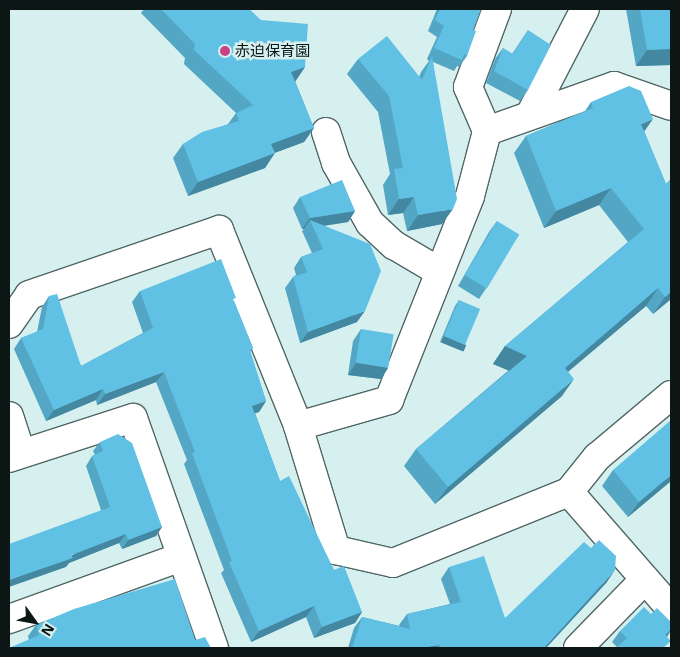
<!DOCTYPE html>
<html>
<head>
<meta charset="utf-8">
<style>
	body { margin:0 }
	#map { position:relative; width:680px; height:657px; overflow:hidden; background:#d6f0ef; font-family:"Noto Sans","Noto Sans JP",sans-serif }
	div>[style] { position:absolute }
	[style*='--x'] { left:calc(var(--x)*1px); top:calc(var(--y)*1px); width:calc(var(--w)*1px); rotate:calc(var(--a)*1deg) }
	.roads { filter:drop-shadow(1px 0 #506766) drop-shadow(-1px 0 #506766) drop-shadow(0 1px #506766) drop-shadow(0 -1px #506766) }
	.minor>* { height:28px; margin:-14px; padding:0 14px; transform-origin:14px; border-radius:14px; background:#fff }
	.wall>* { inset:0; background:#53a6c4 }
	.shaded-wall>* { inset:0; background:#4487a0; transform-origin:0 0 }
	.building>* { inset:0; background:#61c1e4; transform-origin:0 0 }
	.dots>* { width:14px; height:14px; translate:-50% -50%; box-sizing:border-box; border:2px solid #d6f0ef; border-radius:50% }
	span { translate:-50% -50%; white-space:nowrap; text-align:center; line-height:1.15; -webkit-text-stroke:5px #d6f0ef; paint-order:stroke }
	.poi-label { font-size:15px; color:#0c1615 }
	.left { translate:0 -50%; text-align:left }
	.frame { position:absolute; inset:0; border:10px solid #0c1615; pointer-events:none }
	.north { position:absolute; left:10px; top:597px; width:50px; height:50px; -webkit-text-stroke:4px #d6f0ef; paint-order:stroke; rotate:122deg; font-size:14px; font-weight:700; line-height:20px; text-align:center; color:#0c1615 }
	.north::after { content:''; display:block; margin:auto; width:18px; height:22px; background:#0c1615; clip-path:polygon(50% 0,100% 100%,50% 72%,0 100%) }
</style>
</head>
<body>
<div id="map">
	<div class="roads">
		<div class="minor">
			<i style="--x:530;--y:115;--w:119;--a:-62.6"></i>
			<i style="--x:487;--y:131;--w:135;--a:-19.5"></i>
			<i style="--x:614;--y:86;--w:60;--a:19.3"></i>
			<i style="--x:326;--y:132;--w:33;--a:72"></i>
			<i style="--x:336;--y:163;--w:69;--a:60.5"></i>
			<i style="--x:370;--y:223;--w:33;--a:43"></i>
			<i style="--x:394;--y:245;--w:53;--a:30.4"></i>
			<i style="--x:9;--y:324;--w:35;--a:-55"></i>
			<i style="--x:29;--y:295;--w:201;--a:-18.9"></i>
			<i style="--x:219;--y:230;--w:211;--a:68"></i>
			<i style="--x:298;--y:426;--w:130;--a:73"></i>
			<i style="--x:336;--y:550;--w:58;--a:12.8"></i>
			<i style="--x:393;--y:563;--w:190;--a:-22"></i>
			<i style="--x:671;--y:395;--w:97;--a:140"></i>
			<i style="--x:597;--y:457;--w:45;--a:128.7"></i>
			<i style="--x:569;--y:492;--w:155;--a:48.9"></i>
			<i style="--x:9;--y:416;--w:39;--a:72"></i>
			<i style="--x:298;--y:426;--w:95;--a:-15.9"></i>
			<i style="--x:389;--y:400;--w:219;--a:-68.3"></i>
			<i style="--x:470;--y:196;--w:67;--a:-75.3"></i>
			<i style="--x:487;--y:131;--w:48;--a:-113.4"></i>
			<i style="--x:468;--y:87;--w:83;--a:-69.6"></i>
			<i style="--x:9;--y:458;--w:130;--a:-17.9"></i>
			<i style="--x:133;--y:418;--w:244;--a:70.6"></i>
			<i style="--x:9;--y:619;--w:183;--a:-19.8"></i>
			<i style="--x:578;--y:648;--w:96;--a:-45.8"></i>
		</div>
	</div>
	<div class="wall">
		<i style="clip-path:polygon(144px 9px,249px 9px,305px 67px,295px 81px,314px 128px,304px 142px,274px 153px,265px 168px,188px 196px,173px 158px,183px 144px,228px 124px,236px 113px,184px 64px,185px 58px,141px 13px)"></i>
		<i style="clip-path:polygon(437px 9px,481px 9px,473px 30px,467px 56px,459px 67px,457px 66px,454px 71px,433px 62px,442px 224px,407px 231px,403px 213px,388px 215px,383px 185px,390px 174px,378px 112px,347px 74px,358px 59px,419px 77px,421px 72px,429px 61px,427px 59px,437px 37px,428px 31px)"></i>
		<i style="clip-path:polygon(626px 9px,671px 9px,671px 65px,636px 66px)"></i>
		<i style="clip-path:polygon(528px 30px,528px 90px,520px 101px,486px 83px,495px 59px,503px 48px,512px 54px)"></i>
		<i style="clip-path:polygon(591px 102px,644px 131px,666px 184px,671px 179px,671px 299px,653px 314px,646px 306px,568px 372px,562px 396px,435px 504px,404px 466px,416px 449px,509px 370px,493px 364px,505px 346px,628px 242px,599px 205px,544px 228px,514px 153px,526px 136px,585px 111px)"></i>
		<i style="clip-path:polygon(300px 197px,355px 211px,348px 222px,324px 226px,357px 322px,300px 343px,285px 288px,293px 277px,296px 275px,294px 268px,301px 257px,312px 253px,302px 231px,304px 229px,302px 229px,293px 208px)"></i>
		<i style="clip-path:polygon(497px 221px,487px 287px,479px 299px,458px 286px,489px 232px)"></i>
		<i style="clip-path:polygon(140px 291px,234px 301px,253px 348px,250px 352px,266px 401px,259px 412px,255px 413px,280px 481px,334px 570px,362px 612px,355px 623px,314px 638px,306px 617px,251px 642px,221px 573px,224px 570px,184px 464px,187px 460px,156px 382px,97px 405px,96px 400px,46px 421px,14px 349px,21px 338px,37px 332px,42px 307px,49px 296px,81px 366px,143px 333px,132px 302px)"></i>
		<i style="clip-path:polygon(459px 300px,462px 351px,440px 342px,455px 306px)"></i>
		<i style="clip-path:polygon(361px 329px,388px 368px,381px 379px,348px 375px,353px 341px)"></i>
		<i style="clip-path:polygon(100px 442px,162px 527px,156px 536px,122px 549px,119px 543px,69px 563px,66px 567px,101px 510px,86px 466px,92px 456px,95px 455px,93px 451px)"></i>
		<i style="clip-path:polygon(613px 470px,671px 481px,628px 517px,602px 486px)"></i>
		<i style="clip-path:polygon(449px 567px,505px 618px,607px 582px,546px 648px,348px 648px,354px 628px,362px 617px,400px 626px,399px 625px,407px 614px,450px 604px,441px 579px)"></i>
		<i style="clip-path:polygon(36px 625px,195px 640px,29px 640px,28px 636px)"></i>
		<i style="clip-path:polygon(620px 631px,667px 637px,617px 647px,612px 642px)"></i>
	</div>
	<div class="shaded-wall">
		<i style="clip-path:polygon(671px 49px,671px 65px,636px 66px,647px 50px)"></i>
		<i style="clip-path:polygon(305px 67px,295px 82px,291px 72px)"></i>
		<i style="clip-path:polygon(653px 119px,641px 136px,641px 124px)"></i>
		<i style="clip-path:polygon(314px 128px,304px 142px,261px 158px,271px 144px)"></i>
		<i style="clip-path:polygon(275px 153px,265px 168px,188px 196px,198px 182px)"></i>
		<i style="clip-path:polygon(611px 188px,599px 205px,544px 228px,556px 211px)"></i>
		<i style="clip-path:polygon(414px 197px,403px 213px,388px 215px,399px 199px)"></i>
		<i style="clip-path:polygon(453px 209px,442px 224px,407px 231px,418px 215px)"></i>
		<i style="clip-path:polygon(355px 211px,348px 222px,314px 227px,310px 220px,304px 229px,302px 229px,310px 218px)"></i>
		<i style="clip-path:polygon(658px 288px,646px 306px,552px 385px,565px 368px)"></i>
		<i style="clip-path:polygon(671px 292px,671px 299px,653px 314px,665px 297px)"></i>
		<i style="clip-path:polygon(365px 311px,357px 322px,300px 343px,308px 332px)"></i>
		<i style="left:444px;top:336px;width:24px;height:7px;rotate:22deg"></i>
		<i style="clip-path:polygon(505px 346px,527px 356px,514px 373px,493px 364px)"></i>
		<i style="clip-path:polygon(356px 363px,388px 368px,381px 379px,348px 375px)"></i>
		<i style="clip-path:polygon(164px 372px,156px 382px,97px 405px,105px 394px)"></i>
		<i style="clip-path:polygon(574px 379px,562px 396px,435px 504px,448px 487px)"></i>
		<i style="clip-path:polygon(103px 389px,96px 400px,46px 421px,54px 410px)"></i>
		<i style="clip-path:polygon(266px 401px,259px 412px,244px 417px,252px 406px)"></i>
		<i style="clip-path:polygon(671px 475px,671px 481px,628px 517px,639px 502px)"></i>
		<i style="clip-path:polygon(162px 527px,156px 536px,122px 549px,128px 540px)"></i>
		<i style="clip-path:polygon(126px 534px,119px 543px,69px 563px,66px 567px,9px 587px,9px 580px)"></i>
		<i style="clip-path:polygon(615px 570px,607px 582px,546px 648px,544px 648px)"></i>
		<i style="clip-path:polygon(314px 606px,306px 617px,251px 642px,259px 631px)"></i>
		<i style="clip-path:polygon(362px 612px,355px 623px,314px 638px,322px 627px)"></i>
		<i style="clip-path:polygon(671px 629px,671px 630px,667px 637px,665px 635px)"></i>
		<i style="clip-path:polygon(439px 645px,436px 648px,420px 648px)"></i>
	</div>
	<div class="building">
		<i style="clip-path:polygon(161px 9px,249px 9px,261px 20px,308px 24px,305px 67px,291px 72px,314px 128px,271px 144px,275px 153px,198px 182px,183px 144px,202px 132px,239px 121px,236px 113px,253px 105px,194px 50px,195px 44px)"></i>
		<i style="clip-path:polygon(440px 9px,481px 9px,473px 30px,476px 31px,467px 56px,464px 54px,462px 60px,434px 48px,444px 26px,435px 20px)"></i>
		<i style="clip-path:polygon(640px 9px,671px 9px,671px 49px,647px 50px)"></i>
		<i style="clip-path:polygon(528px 30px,551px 45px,528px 90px,494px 71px,503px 48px,513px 54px)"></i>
		<i style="clip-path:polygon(387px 36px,422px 80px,432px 56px,457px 199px,453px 209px,418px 215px,414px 197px,399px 199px,394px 169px,403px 168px,389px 96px,358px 59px)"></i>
		<i style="clip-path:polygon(629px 86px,641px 91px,653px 119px,641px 124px,666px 184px,671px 179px,671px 292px,665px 297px,658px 288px,565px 368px,574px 379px,448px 487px,416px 449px,527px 356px,505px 346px,644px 229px,611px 188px,556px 211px,526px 136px,593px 108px,591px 102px)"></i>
		<i style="clip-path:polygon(342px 180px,355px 211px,310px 218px,300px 197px)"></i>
		<i style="clip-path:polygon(310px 220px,370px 244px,381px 271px,365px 311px,308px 332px,293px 277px,307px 272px,301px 257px,323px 249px)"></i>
		<i style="left:497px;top:221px;width:26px;height:63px;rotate:31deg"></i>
		<i style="clip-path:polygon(221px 259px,236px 298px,233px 299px,253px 348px,250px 350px,266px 401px,252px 406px,280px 481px,289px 476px,334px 570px,344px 566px,362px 612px,322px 627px,314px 606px,259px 631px,229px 562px,232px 561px,192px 453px,195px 452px,164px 372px,105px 394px,103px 389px,54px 410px,21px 338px,43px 329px,49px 296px,57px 294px,81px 366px,153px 328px,140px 291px)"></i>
		<i style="left:459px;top:300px;width:23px;height:39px;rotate:23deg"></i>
		<i style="left:361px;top:329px;width:33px;height:34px;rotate:9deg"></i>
		<i style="clip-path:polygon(671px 420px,671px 475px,639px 502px,613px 470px)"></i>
		<i style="clip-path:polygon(118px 434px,132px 443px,162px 527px,128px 540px,126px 534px,71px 555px,73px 558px,9px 580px,9px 544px,110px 507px,92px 456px,103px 451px,100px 442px)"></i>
		<i style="clip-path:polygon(599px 540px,616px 556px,615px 570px,544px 648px,442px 648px,439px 645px,420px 648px,352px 648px,362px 617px,410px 629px,407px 614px,461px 602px,449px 567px,484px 556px,505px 618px,584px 542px,591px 548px)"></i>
		<i style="clip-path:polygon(175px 579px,195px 640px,205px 637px,211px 648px,9px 648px,39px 635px,36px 625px,74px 609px)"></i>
		<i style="clip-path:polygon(644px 607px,651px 614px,657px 608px,671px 622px,671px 629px,665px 635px,671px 641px,663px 648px,616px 648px,627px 638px,620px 631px)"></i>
	</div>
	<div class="dots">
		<i style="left:225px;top:51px;background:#c74286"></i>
	</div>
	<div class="poi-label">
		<span class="left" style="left:235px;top:51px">赤迫保育園</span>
	</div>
	<div class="frame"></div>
	<div class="north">N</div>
</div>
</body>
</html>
